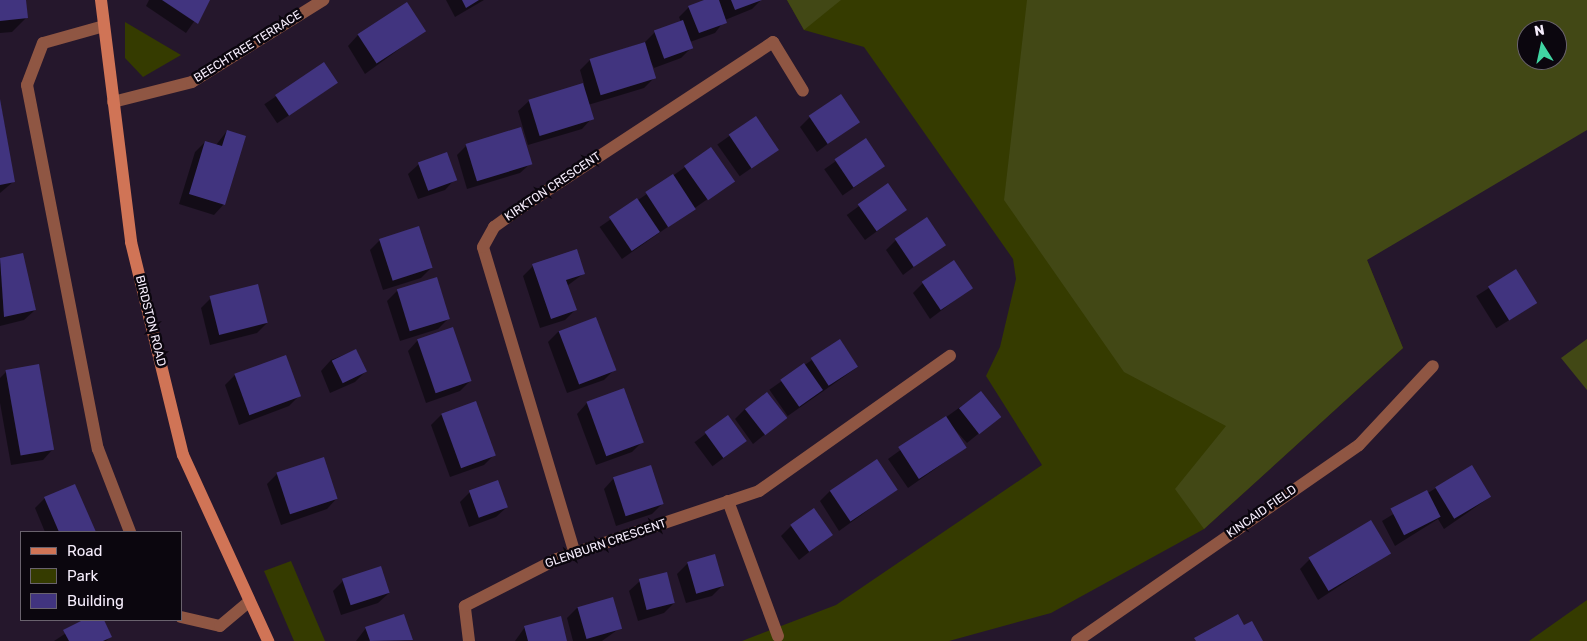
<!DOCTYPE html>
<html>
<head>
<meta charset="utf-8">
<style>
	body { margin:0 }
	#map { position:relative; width:1587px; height:641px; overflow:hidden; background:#25172c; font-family:Rubik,sans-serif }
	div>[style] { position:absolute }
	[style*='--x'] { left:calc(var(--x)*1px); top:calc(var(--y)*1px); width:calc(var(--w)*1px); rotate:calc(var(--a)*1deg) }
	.green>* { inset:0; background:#353b00 }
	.forest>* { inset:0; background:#424815 }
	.shadow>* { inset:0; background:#0007; transform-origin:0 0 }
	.building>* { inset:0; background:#41347f; transform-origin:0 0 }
	.minor>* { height:12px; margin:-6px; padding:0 6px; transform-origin:6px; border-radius:6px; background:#8f5643 }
	.secondary>* { height:12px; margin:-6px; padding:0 6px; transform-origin:6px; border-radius:6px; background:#d07456 }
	span { translate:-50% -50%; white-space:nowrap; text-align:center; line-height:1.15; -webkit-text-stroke:5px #0b060e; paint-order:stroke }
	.street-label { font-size:12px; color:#f6edfc }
	.legend { position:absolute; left:20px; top:531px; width:162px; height:90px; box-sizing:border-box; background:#0b060e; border:1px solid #69626d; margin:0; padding:6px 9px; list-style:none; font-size:15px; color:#f6edfc }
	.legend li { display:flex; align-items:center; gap:10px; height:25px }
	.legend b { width:25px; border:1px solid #69626d }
	.north { position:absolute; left:1517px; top:20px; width:50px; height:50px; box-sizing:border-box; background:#0b060e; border:1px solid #69626d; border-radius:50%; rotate:350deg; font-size:14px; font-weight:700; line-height:20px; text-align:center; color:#f6edfc }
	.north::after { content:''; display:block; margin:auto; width:18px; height:22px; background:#40d4a2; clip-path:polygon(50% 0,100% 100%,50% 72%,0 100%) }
</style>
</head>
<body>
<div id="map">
	<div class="green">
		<i style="clip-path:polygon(evenodd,787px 0,1587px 0,1587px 73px,1367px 260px,1403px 348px,1204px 529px,1051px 613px,949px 641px,742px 641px,836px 605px,1042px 465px,986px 376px,1000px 347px,1016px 279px,1013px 259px,864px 47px,804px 30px,787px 0,1527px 30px,1557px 30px,1557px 60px,1527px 60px,1527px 30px)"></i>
		<i style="clip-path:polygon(125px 22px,181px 55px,143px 77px,125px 58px)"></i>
		<i style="clip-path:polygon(291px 561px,325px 641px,294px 641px,264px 571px)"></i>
		<i style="clip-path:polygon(1587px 600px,1587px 641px,1529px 641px)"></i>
	</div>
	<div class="forest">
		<i style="clip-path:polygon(787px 0,841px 0,804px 30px)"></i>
		<i style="clip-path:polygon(evenodd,1027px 0,1587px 0,1587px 130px,1367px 260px,1403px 348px,1204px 529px,1175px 489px,1226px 426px,1124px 372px,1004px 200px,1027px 0,1527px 30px,1557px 30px,1557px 60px,1527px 60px,1527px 30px)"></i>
		<i style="clip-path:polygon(1587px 339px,1587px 390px,1561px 358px)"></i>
	</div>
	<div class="shadow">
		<i style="clip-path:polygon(0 0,25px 0,27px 17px,12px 32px,0 33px)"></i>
		<i style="clip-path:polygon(149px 0,209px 0,186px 33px,146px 6px)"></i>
		<i style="clip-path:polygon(446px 0,484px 0,455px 17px)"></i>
		<i style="clip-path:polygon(707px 0,761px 0,752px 9px,725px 20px,715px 33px,690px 42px,692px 47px,681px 58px,654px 68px,647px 55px,654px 78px,644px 88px,588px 105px,592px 118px,582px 129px,528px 145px,518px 111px,529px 101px,584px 84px,580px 70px,590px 60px,645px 42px,655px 32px,681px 22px,679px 17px,689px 7px)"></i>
		<i style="clip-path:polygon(424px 31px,365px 74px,348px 46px,358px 35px)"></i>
		<i style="left:324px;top:64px;width:23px;height:72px;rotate:56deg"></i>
		<i style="clip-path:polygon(0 100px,13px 182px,0 193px)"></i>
		<i style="clip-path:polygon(810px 117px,858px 121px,817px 152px,800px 127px)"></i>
		<i style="left:755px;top:118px;width:39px;height:46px;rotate:55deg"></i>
		<i style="clip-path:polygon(227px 131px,224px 204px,214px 215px,179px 204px,195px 152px,205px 142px,216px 145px)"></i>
		<i style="left:866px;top:140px;width:32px;height:51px;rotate:55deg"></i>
		<i style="clip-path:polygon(467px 145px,531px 163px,520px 173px,467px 189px,457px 155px)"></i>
		<i style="left:711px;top:149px;width:39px;height:136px;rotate:55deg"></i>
		<i style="clip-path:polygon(419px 164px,455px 179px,445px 190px,418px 199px,408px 174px)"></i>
		<i style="left:888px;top:185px;width:31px;height:51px;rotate:54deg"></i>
		<i style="clip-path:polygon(380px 240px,431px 268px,421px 278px,383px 290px,370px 250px)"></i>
		<i style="clip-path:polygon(896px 240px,944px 244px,903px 275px,886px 250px)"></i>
		<i style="clip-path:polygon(22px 254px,35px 310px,24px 320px,0 326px,0 259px)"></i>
		<i style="clip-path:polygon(533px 266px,583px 274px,567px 286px,575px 310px,565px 320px,540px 328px,523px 276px)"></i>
		<i style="left:1516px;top:271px;width:38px;height:47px;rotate:58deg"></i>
		<i style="clip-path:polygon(923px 283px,971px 288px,930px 319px,913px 293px)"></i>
		<i style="clip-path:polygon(397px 291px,448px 319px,438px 329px,400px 341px,387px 301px)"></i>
		<i style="clip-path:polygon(211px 298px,267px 323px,257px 333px,210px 345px,201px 308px)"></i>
		<i style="clip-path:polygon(595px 318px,614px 370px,604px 380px,567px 393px,548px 342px,558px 332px)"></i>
		<i style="clip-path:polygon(418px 340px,471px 380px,460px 391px,426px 403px,408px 351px)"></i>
		<i style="left:839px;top:341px;width:32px;height:85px;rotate:55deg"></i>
		<i style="clip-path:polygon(356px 350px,365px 372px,355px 382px,330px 393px,321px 371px,331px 360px)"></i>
		<i style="clip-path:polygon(7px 371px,53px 449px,43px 460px,11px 465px,0 403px,0 378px)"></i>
		<i style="clip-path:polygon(235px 375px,299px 396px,289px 406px,239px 425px,225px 385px)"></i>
		<i style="clip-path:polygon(981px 392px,999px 417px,967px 443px,948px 422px,965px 448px,908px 488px,888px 459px)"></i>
		<i style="clip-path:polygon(475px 403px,494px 455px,484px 465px,450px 477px,431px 425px,441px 415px)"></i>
		<i style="clip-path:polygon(587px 403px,642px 442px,632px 452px,596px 465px,577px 414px)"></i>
		<i style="clip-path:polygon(745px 409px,785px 418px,753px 444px,735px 419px)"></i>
		<i style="left:728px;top:417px;width:30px;height:42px;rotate:53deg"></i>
		<i style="clip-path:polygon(323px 458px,337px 498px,327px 509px,281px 525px,267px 484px,277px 474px)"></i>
		<i style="clip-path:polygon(614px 478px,662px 504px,652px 514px,616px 526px,604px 489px)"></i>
		<i style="clip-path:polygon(75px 485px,94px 532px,45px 532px,35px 508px,45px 498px)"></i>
		<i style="clip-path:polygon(1436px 488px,1490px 497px,1444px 529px,1438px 519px,1395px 546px,1382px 521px)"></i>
		<i style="clip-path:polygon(896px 490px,839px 531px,820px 501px,830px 491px)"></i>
		<i style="clip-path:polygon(470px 492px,507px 507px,496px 517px,469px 527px,460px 502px)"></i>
		<i style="clip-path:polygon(791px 526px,832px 534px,799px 560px,781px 536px)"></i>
		<i style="clip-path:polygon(1390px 553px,1318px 600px,1300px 569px,1310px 559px)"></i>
		<i style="clip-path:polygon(688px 563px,722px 586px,712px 596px,686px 603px,677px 574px)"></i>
		<i style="clip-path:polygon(343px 581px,389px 593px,378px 603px,341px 615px,333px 591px)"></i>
		<i style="clip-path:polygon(640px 581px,674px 603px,664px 613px,638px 621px,629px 591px)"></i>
		<i style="clip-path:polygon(612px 599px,620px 628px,602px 641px,573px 641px,567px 618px,577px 608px)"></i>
		<i style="clip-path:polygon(86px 620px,103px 620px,111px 636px,106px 641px,54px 641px)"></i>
		<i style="clip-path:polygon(525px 627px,566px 641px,515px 641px)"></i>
		<i style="clip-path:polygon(366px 628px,411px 640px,356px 641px)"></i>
	</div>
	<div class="building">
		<i style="clip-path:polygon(0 0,26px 0,28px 18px,0 21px)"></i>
		<i style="clip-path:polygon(162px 0,210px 0,198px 24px)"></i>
		<i style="clip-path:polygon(462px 0,479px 0,466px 8px)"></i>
		<i style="clip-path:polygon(704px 0,719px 0,727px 23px,699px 33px,688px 6px)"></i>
		<i style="clip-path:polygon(731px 0,762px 0,735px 10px)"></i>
		<i style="left:407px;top:2px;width:35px;height:59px;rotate:57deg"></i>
		<i style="left:683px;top:20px;width:30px;height:31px;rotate:70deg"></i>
		<i style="left:645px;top:42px;width:38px;height:58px;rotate:73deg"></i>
		<i style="left:324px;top:62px;width:25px;height:59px;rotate:56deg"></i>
		<i style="left:583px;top:83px;width:38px;height:57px;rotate:73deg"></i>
		<i style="left:841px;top:94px;width:34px;height:39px;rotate:56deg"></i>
		<i style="clip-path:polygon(0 99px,15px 182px,0 185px)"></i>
		<i style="left:756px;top:116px;width:41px;height:33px;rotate:56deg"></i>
		<i style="left:521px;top:127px;width:39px;height:58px;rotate:73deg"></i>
		<i style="clip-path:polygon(227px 130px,246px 136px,225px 205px,189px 194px,205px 141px,222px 146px)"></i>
		<i style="left:866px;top:138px;width:34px;height:38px;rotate:56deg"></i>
		<i style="left:711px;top:147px;width:42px;height:33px;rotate:55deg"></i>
		<i style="left:447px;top:152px;width:30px;height:31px;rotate:70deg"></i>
		<i style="left:673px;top:174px;width:42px;height:33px;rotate:57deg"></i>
		<i style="left:888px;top:183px;width:33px;height:37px;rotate:55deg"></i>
		<i style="left:637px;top:198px;width:41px;height:34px;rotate:56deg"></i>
		<i style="left:927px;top:217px;width:34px;height:39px;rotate:56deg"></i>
		<i style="left:419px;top:226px;width:44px;height:42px;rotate:72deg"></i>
		<i style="clip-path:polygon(577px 249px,585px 274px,566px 280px,577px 310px,551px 319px,532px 264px)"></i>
		<i style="clip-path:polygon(23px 253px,36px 310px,4px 317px,0 258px)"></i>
		<i style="left:954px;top:260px;width:34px;height:39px;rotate:56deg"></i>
		<i style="left:1516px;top:269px;width:40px;height:33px;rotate:58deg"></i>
		<i style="left:437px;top:277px;width:44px;height:42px;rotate:73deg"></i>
		<i style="left:258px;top:284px;width:40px;height:50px;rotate:76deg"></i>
		<i style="left:596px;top:317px;width:57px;height:40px;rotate:69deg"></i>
		<i style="left:453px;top:327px;width:57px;height:38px;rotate:71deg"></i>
		<i style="left:840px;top:339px;width:33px;height:35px;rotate:57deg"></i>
		<i style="left:356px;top:349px;width:25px;height:27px;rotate:64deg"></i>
		<i style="left:286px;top:355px;width:44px;height:55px;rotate:70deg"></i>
		<i style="left:804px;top:363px;width:33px;height:29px;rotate:55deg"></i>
		<i style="left:39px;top:364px;width:87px;height:34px;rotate:80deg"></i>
		<i style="left:624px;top:388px;width:58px;height:40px;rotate:70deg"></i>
		<i style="left:981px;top:391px;width:33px;height:28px;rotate:52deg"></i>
		<i style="left:767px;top:392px;width:33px;height:28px;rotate:52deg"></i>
		<i style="left:476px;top:401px;width:58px;height:37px;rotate:70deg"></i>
		<i style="left:728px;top:415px;width:32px;height:29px;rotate:54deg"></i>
		<i style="left:946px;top:416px;width:38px;height:57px;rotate:57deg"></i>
		<i style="left:324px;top:457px;width:44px;height:50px;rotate:72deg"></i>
		<i style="left:877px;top:459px;width:37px;height:57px;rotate:56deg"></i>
		<i style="left:651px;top:465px;width:41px;height:40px;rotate:72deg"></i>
		<i style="left:1472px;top:465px;width:37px;height:43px;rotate:59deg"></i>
		<i style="left:498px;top:480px;width:29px;height:31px;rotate:70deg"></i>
		<i style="clip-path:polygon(75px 484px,96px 532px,59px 532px,44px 497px)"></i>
		<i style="left:1427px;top:490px;width:30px;height:41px;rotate:63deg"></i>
		<i style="left:814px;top:508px;width:33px;height:29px;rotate:55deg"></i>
		<i style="left:1371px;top:520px;width:39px;height:73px;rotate:59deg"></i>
		<i style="left:715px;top:554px;width:33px;height:29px;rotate:74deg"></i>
		<i style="left:381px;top:566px;width:28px;height:41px;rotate:72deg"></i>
		<i style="left:667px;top:572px;width:32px;height:29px;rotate:76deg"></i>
		<i style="left:613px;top:597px;width:33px;height:37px;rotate:74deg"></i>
		<i style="clip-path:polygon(404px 614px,413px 640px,370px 641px,365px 627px)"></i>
		<i style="clip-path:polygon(1238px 614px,1244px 625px,1252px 621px,1263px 641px,1196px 641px,1194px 638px)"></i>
		<i style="clip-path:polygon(561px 616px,567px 641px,528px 641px,524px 626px)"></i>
		<i style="clip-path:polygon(83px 620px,104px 620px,112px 637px,103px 641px,69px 641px,63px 630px)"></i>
	</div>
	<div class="minor">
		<i style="--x:104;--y:26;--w:63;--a:164.4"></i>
		<i style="--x:43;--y:43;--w:45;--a:110.9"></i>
		<i style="--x:27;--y:85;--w:371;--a:79"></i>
		<i style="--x:98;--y:449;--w:89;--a:68.9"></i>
		<i style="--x:113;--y:102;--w:81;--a:-14.2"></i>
		<i style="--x:192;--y:82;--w:155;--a:-32"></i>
		<i style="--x:728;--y:501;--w:144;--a:69.7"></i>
		<i style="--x:575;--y:554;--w:320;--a:-106.7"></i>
		<i style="--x:483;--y:247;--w:23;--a:-61"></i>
		<i style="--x:494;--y:227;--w:31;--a:-36"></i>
		<i style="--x:519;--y:209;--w:304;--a:-33.3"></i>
		<i style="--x:773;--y:42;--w:57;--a:58.5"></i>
		<i style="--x:181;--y:617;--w:40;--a:13"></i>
		<i style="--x:220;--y:626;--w:35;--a:-40"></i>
		<i style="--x:469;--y:641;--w:35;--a:-97"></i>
		<i style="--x:465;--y:606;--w:103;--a:-27.1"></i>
		<i style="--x:557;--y:559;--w:213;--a:-18.6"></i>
		<i style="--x:759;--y:491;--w:234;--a:-35.3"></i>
		<i style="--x:1077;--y:641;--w:343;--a:-34.8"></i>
		<i style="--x:1359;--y:445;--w:108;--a:-46.9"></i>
	</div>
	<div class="secondary">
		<i style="--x:101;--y:0;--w:244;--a:82.9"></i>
		<i style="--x:131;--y:242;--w:219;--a:76.3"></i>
		<i style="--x:183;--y:455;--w:205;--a:65.4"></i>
	</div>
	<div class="street-label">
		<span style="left:248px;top:47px;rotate:-32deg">BEECHTREE TERRACE</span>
		<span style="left:553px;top:187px;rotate:-34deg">KIRKTON CRESCENT</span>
		<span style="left:150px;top:321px;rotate:76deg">BIRDSTON ROAD</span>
		<span style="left:1262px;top:512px;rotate:-35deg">KINCAID FIELD</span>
		<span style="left:606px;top:544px;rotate:-19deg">GLENBURN CRESCENT</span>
	</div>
	<ul class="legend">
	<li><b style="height:6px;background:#d07456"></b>Road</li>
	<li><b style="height:14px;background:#353b00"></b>Park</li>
	<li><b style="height:14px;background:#41347f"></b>Building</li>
	</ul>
	<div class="north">N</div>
</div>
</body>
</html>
